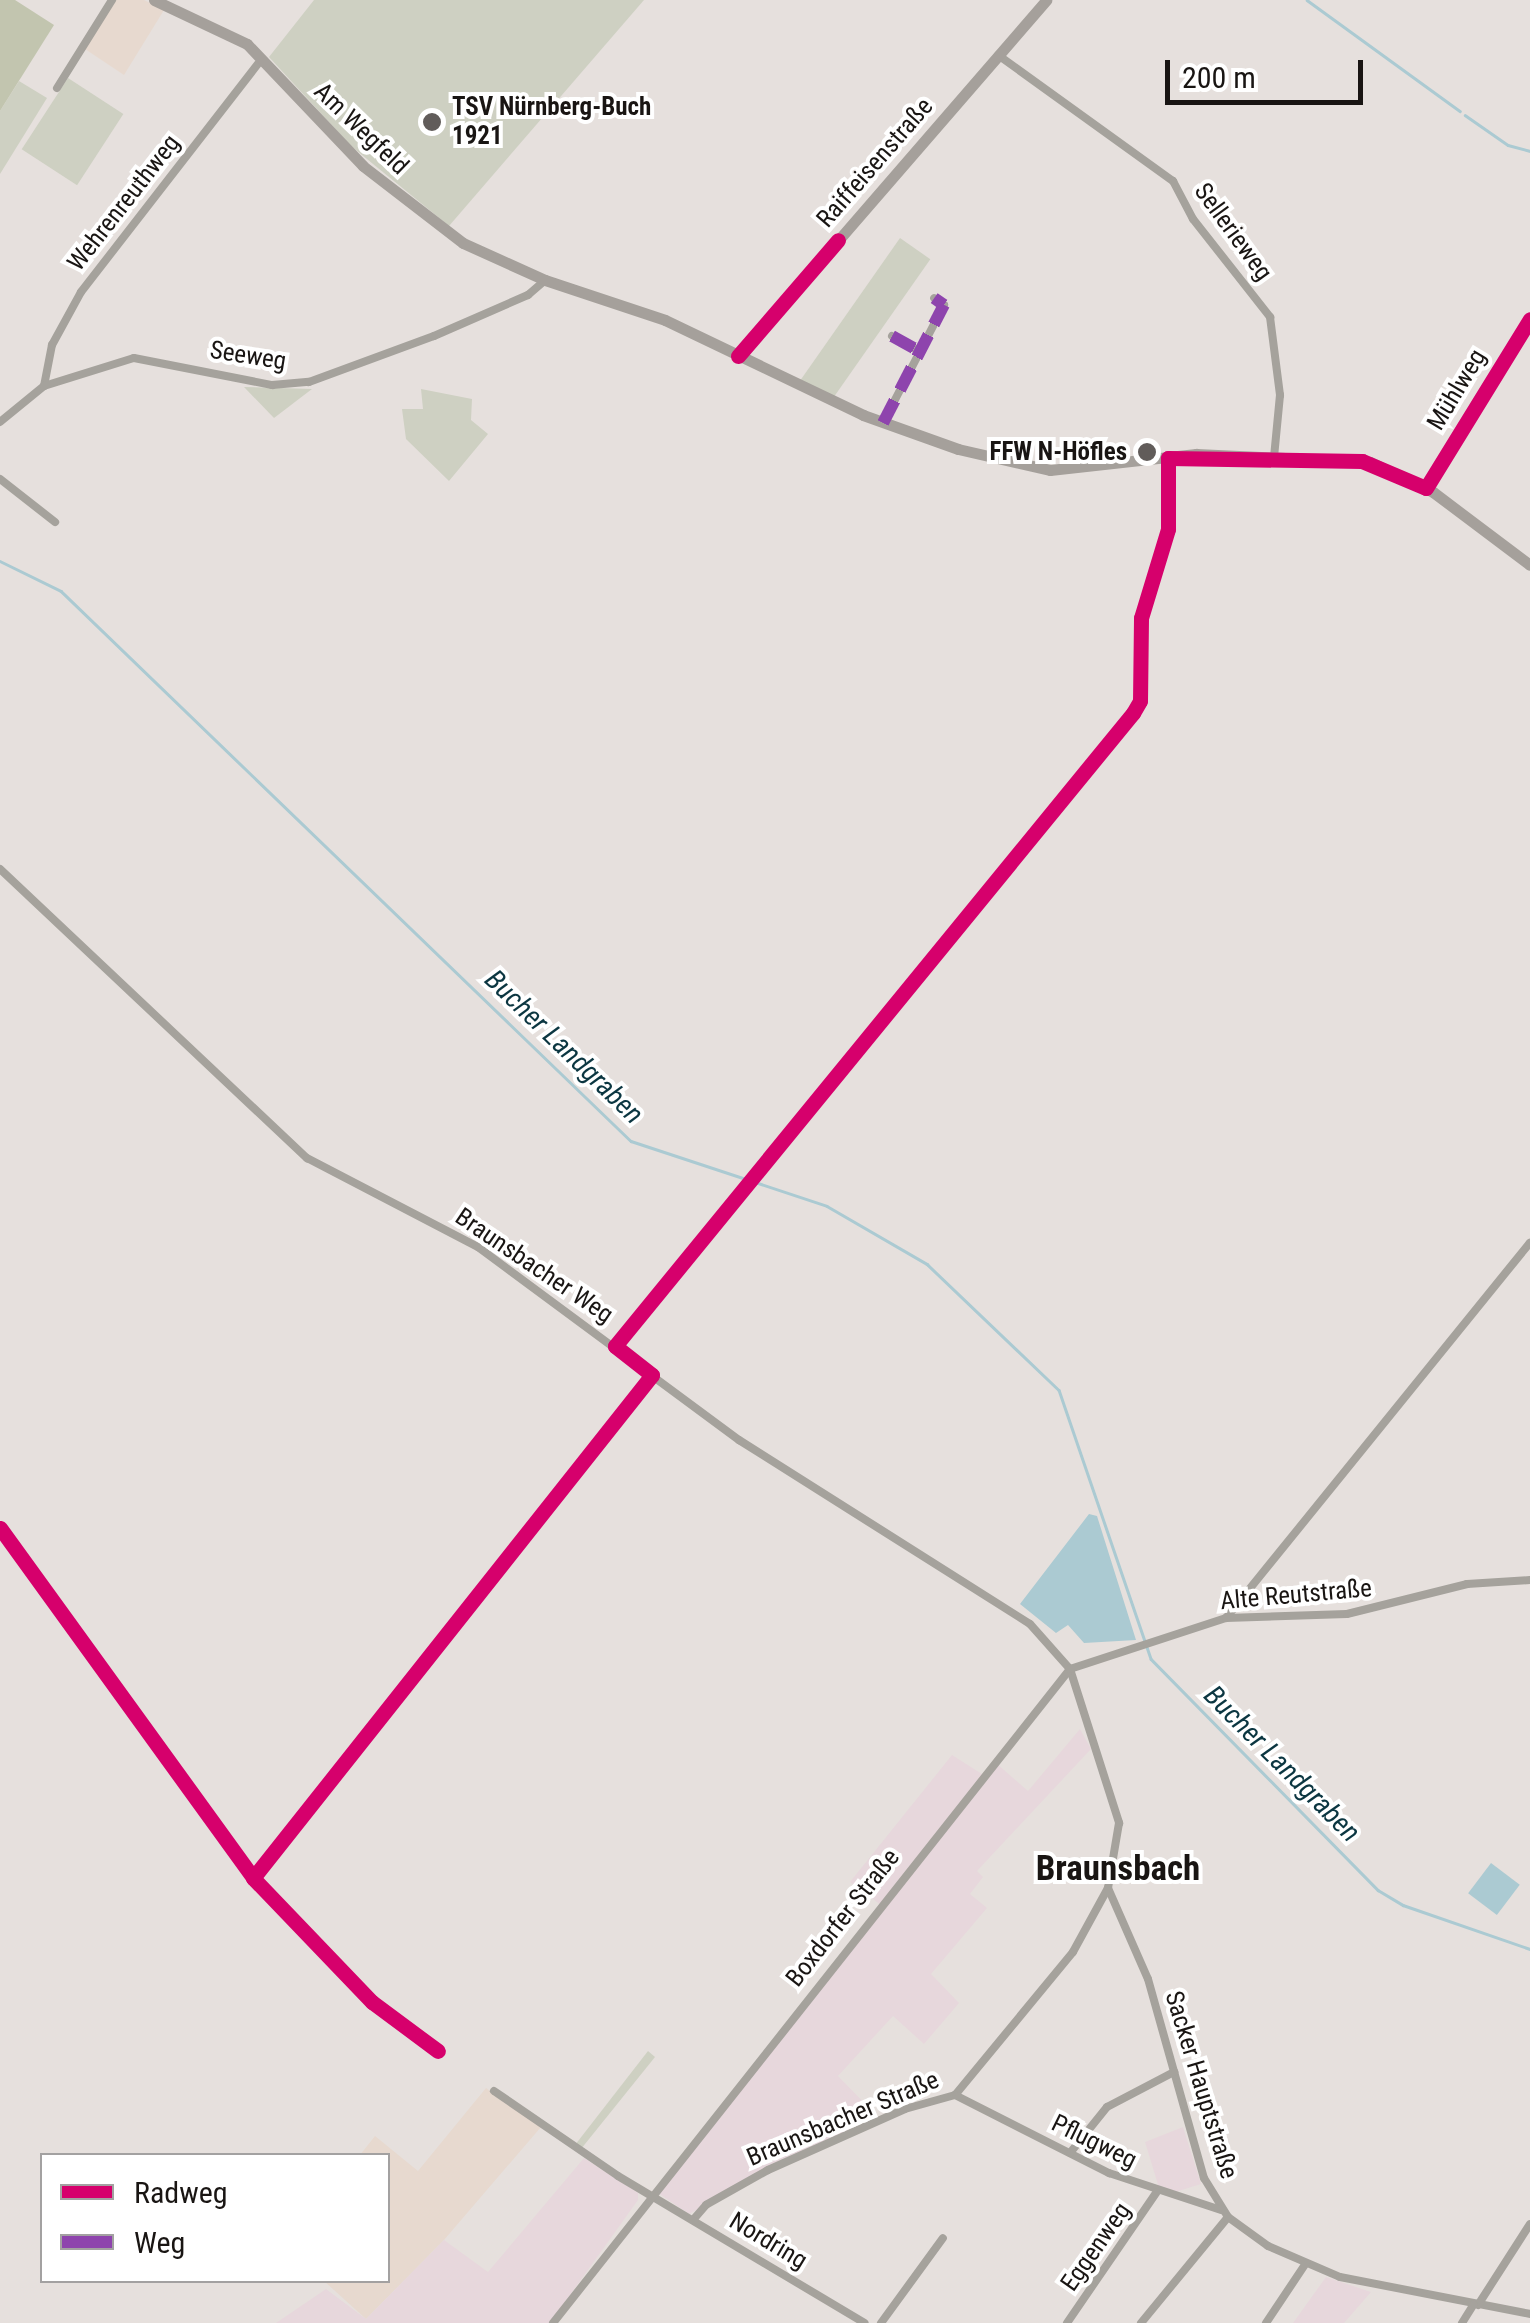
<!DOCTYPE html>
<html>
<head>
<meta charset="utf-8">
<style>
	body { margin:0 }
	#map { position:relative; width:1530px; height:2323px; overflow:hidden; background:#e6e0dd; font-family:"Roboto Condensed",sans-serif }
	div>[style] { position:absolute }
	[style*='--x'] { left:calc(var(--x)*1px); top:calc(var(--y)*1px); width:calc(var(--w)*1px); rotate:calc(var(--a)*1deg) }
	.commercial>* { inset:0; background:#e7d9cf }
	.industrial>* { inset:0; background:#e7d7dc }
	.green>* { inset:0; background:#ced0c2; transform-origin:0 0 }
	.forest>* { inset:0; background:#c2c5af }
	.water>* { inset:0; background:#abcad2; transform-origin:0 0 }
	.stream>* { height:2.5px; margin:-1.25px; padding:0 1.25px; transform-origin:1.25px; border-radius:1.25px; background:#abcad2 }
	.street>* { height:8px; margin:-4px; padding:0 4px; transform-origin:4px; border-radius:4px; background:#a5a29c }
	.secondary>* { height:11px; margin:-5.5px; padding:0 5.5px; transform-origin:5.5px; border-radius:5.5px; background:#a5a09b }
	.quiet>* { height:12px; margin-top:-6px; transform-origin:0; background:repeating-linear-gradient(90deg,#8e44ad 0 25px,transparent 0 37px) }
	.cycleway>* { height:15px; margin:-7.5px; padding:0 7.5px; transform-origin:7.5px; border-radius:7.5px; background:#d6006c }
	.dots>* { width:28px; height:28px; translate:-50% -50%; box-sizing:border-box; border:5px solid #fff; border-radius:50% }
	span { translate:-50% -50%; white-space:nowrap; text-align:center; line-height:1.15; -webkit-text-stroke:8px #fff; paint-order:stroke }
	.poi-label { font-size:25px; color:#191513; font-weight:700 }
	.left { translate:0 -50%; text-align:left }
	.right { translate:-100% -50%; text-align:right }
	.street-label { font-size:25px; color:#191513 }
	.water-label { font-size:28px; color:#0b3641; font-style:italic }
	.district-label { font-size:35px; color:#191513; font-weight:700 }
	.legend { position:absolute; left:40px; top:2153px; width:350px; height:130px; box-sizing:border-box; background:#fff; border:2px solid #a3a1a1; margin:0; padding:12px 18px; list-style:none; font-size:30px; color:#191513 }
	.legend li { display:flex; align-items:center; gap:20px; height:50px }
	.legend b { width:50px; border:2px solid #a3a1a1 }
	.scale { position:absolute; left:1165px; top:60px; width:198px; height:45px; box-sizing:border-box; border:5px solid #191513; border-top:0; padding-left:12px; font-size:30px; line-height:35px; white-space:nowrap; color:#191513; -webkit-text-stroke:8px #fff; paint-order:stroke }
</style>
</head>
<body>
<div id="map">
	<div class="commercial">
		<i style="clip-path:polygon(115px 0,144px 0,164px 10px,124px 75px,85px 49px)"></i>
		<i style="clip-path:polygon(486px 2088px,541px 2127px,444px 2240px,366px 2319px,324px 2281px,388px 2280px,388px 2156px,360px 2155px,375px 2136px,418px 2171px)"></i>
	</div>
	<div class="industrial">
		<i style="clip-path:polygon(1080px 1729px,1091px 1749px,977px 1871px,983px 1877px,970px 1894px,987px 1908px,931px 1974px,959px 2003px,924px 2044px,893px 2016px,838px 2076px,876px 2115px,689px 2214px,655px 2191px,881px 1905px,850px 1882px,952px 1755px,985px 1776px,996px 1763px,1028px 1791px)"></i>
		<i style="clip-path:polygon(1183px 2127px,1201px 2184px,1172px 2193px,1159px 2188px,1145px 2142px)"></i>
		<i style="clip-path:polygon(584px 2158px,638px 2193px,638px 2200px,550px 2323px,276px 2323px,326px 2289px,366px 2319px,444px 2240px,488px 2272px)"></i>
		<i style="clip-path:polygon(1326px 2277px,1371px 2292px,1344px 2323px,1293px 2323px)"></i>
	</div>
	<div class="green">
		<i style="clip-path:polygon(314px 0,644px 0,449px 226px,351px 146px,269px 57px)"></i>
		<i style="left:68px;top:78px;width:66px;height:85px;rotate:33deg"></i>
		<i style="clip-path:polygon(19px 81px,47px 98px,0 174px,0 111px)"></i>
		<i style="left:900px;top:238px;width:37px;height:177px;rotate:35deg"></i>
		<i style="clip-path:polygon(244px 387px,312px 389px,274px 418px)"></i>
		<i style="clip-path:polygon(421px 389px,472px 399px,471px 420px,488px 434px,449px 481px,406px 439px,402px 409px,423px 409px)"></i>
		<i style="clip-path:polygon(648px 2051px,655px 2057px,581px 2149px,575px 2145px)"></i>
	</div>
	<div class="forest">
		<i style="clip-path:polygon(0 0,15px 0,54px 25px,0 111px)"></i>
	</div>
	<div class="water">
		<i style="clip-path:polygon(1089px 1514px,1097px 1516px,1136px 1640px,1084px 1643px,1068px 1625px,1056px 1633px,1020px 1604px)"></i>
		<i style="left:1491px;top:1863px;width:36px;height:38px;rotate:37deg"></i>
	</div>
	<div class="stream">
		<i style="--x:1307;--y:0;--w:189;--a:36"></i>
		<i style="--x:1465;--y:115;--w:52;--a:34.9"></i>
		<i style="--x:1508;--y:145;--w:23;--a:15"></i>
		<i style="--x:0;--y:561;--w:68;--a:26.2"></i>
		<i style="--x:61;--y:591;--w:792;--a:43.98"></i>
		<i style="--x:631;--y:1141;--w:206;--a:18.3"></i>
		<i style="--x:827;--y:1206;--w:116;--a:30.1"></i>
		<i style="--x:927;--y:1264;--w:182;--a:43.7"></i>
		<i style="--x:1059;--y:1390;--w:284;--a:71.1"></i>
		<i style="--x:1151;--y:1659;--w:324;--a:45.5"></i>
		<i style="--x:1378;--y:1890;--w:29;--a:31"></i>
		<i style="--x:1403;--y:1905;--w:134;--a:19.1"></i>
	</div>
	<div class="street">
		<i style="--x:998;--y:55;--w:216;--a:35.8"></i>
		<i style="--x:1173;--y:181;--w:43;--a:62.2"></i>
		<i style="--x:1193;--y:219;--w:125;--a:51.8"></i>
		<i style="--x:1270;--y:317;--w:79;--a:82.7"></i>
		<i style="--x:1280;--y:395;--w:62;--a:95.5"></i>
		<i style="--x:57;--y:88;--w:104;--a:-58"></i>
		<i style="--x:892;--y:336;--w:33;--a:29"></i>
		<i style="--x:44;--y:386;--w:42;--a:-79"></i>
		<i style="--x:52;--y:345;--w:60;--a:-61.3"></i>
		<i style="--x:81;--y:292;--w:295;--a:-52.2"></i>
		<i style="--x:0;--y:422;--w:57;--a:-39.3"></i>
		<i style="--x:44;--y:386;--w:94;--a:-17.3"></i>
		<i style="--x:134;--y:358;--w:141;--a:11.1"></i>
		<i style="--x:272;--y:385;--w:37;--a:-5"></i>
		<i style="--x:309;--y:382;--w:133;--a:-20.2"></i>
		<i style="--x:434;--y:336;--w:103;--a:-23.6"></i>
		<i style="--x:528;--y:295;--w:23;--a:-41"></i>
		<i style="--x:883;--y:423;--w:133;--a:-62.7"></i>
		<i style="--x:944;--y:305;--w:12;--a:-145"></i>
		<i style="--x:0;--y:479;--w:70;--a:38"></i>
		<i style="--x:1068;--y:792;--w:116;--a:-51.6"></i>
		<i style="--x:1140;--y:701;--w:83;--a:-89.3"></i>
		<i style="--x:1141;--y:618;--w:93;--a:-73.1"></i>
		<i style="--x:1168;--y:529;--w:71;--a:-90"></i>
		<i style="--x:0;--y:869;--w:422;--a:43.3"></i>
		<i style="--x:307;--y:1158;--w:193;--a:27.5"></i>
		<i style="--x:478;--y:1247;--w:325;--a:36.5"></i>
		<i style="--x:739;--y:1440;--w:344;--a:32.3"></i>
		<i style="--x:1030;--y:1624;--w:60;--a:48.4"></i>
		<i style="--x:1070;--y:1669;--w:162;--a:72.3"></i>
		<i style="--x:1119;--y:1823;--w:66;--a:99.6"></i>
		<i style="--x:1108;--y:1888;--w:73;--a:118.7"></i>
		<i style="--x:1073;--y:1952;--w:185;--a:129.5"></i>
		<i style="--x:955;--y:2095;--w:52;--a:164.4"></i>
		<i style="--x:905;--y:2109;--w:150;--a:156"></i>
		<i style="--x:768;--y:2170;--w:71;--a:150.6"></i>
		<i style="--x:706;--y:2205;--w:20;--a:131"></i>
		<i style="--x:1226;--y:1618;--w:483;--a:-51"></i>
		<i style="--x:1108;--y:1888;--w:99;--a:66.3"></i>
		<i style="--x:1148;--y:1979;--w:207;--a:74.3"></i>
		<i style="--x:1204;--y:2178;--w:46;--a:58.4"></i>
		<i style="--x:1228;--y:2217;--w:49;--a:35.9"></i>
		<i style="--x:1268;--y:2246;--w:78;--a:23.3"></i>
		<i style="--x:1340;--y:2277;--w:194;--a:11"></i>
		<i style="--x:494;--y:2091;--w:150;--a:34.4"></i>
		<i style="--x:618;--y:2176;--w:287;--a:30.8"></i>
		<i style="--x:955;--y:2095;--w:173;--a:26.9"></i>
		<i style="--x:1109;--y:2173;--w:118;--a:18.3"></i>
		<i style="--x:1070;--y:2153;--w:59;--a:-51.2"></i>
		<i style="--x:1107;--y:2107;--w:76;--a:-27.6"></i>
		<i style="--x:1478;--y:2305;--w:96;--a:-57.3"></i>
		<i style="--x:553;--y:2323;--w:834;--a:-51.67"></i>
		<i style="--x:1070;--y:1669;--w:164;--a:-18.1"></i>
		<i style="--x:1226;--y:1618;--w:121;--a:-1.9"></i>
		<i style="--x:1347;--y:1614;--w:124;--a:-14"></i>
		<i style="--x:1467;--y:1584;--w:63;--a:-3.6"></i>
		<i style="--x:881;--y:2323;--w:105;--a:-53.9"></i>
		<i style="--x:1067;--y:2323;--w:158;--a:-55.6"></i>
		<i style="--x:1141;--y:2323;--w:137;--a:-50.6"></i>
		<i style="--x:1266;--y:2323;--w:72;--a:-56.3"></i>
		<i style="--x:1462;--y:2323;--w:22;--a:-58"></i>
	</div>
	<div class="secondary">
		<i style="--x:154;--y:0;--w:103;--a:25.3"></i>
		<i style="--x:247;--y:44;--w:168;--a:46.4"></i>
		<i style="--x:363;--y:166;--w:126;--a:37.6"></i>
		<i style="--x:463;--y:243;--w:90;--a:24.3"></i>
		<i style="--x:545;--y:280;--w:126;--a:18.4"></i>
		<i style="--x:665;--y:320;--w:220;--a:25.6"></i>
		<i style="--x:863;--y:415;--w:101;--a:19.7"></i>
		<i style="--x:958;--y:449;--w:94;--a:12.9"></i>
		<i style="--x:1050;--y:470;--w:147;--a:-6.3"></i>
		<i style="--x:1196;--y:454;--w:174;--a:2.6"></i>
		<i style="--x:1370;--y:462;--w:70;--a:25.5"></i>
		<i style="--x:1433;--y:492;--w:121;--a:37"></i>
		<i style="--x:738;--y:356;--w:471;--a:-49.1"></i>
		<i style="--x:1426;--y:488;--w:198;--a:-58.4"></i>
	</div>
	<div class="quiet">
		<i style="--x:892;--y:336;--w:33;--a:29"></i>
		<i style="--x:883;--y:423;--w:133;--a:-62.7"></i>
		<i style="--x:944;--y:305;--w:12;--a:-145"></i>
	</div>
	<div class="cycleway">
		<i style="--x:738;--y:356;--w:153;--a:-49.2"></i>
		<i style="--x:0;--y:1528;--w:432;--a:54.1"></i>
		<i style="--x:253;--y:1878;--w:172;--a:46.2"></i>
		<i style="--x:372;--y:2002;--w:82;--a:36.6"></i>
		<i style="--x:253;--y:1878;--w:642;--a:-51.58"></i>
		<i style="--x:652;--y:1375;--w:47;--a:-141.9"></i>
		<i style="--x:615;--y:1346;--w:818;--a:-50.71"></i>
		<i style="--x:1133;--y:713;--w:14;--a:-60"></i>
		<i style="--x:1140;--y:701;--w:83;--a:-89.3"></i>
		<i style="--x:1141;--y:618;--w:93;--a:-73.1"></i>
		<i style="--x:1168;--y:529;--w:71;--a:-90"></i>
		<i style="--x:1168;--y:458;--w:194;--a:0.9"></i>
		<i style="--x:1362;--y:461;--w:69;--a:22.9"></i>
		<i style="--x:1426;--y:488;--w:198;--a:-58.4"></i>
	</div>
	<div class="dots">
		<i style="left:432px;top:122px;background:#615c5a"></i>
		<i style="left:1147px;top:452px;background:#615c5a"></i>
	</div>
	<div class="poi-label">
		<span class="left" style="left:452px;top:122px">TSV Nürnberg-Buch<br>1921</span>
		<span class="right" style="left:1127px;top:452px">FFW N-Höfles</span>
	</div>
	<div class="street-label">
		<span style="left:361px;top:129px;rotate:44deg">Am Wegfeld</span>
		<span style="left:875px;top:163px;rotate:-49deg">Raiffeisenstraße</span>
		<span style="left:124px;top:203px;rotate:-52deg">Wehrenreuthweg</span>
		<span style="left:1233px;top:232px;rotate:54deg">Sellerieweg</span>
		<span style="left:248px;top:356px;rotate:9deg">Seeweg</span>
		<span style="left:1457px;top:390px;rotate:-59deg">Mühlweg</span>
		<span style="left:534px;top:1266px;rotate:34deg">Braunsbacher Weg</span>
		<span style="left:1296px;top:1595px;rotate:-5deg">Alte Reutstraße</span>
		<span style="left:843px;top:1918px;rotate:-52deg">Boxdorfer Straße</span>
		<span style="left:1201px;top:2085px;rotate:73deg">Sacker Hauptstraße</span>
		<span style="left:843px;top:2119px;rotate:-23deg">Braunsbacher Straße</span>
		<span style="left:1094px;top:2142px;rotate:26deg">Pflugweg</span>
		<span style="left:768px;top:2241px;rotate:31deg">Nordring</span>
		<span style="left:1096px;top:2247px;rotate:-55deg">Eggenweg</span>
	</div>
	<div class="water-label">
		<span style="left:564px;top:1047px;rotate:44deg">Bucher Landgraben</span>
		<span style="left:1282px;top:1764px;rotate:45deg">Bucher Landgraben</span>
	</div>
	<div class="district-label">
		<span style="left:1118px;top:1869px">Braunsbach</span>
	</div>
	<ul class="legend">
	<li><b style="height:12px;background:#d6006c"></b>Radweg</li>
	<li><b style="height:12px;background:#8e44ad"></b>Weg</li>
	</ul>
	<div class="scale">200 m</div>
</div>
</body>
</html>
